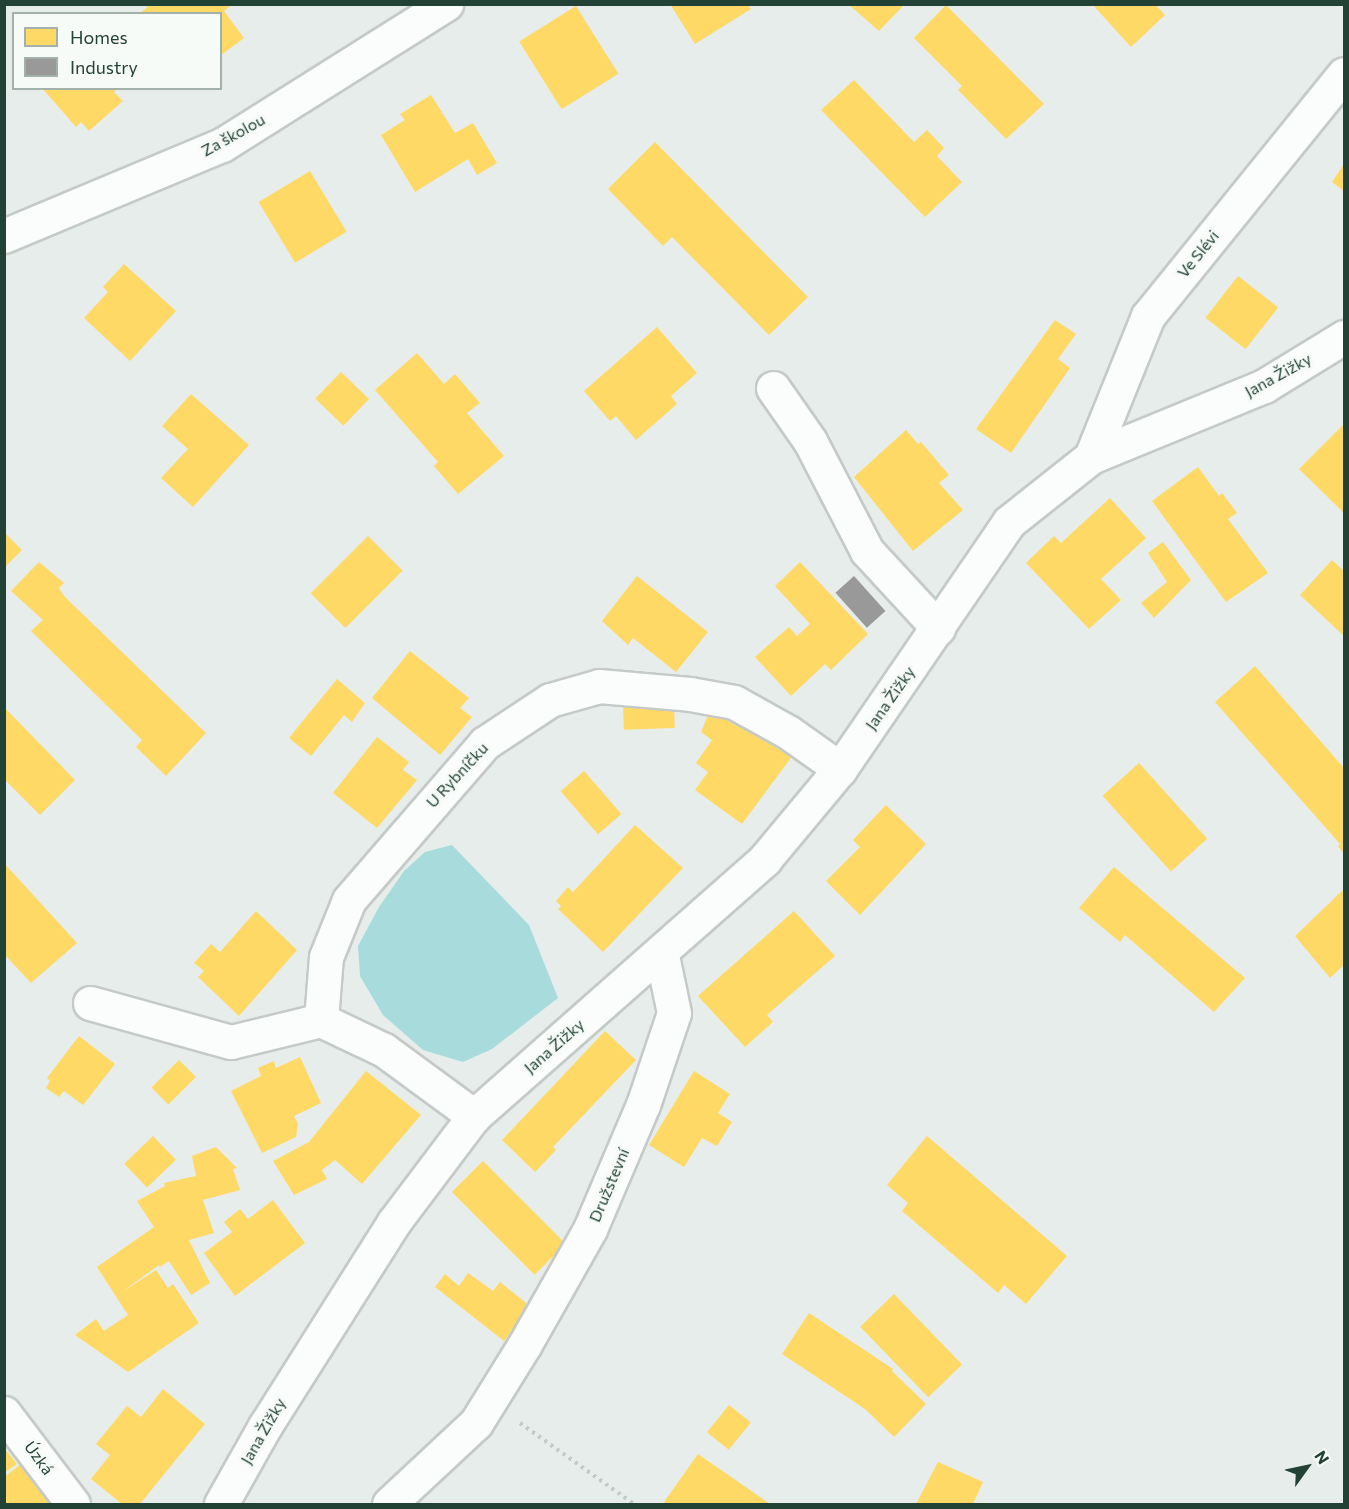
<!DOCTYPE html>
<html>
<head>
<meta charset="utf-8">
<style>
	body { margin:0 }
	#map { position:relative; width:1349px; height:1509px; overflow:hidden; background:#e7edea; font-family:Commissioner,sans-serif }
	div>[style] { position:absolute }
	[style*='--x'] { left:calc(var(--x)*1px); top:calc(var(--y)*1px); width:calc(var(--w)*1px); rotate:calc(var(--a)*1deg) }
	.water>* { inset:0; background:#a7dbdc }
	.homes>* { inset:0; background:#ffd966; transform-origin:0 0 }
	.industry>* { inset:0; background:#999; transform-origin:0 0 }
	.path>* { height:4px; margin-top:-2px; transform-origin:0; background:repeating-linear-gradient(90deg,#c2ccc7 0 3px,transparent 0 7.5px) }
	.roads { filter:drop-shadow(2px 0 #c4cac7) drop-shadow(-2px 0 #c4cac7) drop-shadow(0 2px #c4cac7) drop-shadow(0 -2px #c4cac7) }
	.minor>* { height:33px; margin:-16.5px; padding:0 16.5px; transform-origin:16.5px; border-radius:16.5px; background:#fbfcfc }
	span { translate:-50% -50%; white-space:nowrap; text-align:center; line-height:1.15; -webkit-text-stroke:6px #f6fbf8; paint-order:stroke }
	.street-label { font-size:16px; color:#234236 }
	.frame { position:absolute; inset:0; border:6px solid #234236; pointer-events:none }
	.legend { position:absolute; left:12px; top:12px; width:210px; height:78px; box-sizing:border-box; background:#f6fbf8; border:2px solid #a2b1aa; margin:0; padding:8px 10px; list-style:none; font-size:18px; color:#234236 }
	.legend li { display:flex; align-items:center; gap:12px; height:30px }
	.legend b { width:30px; border:2px solid #a2b1aa }
	.north { position:absolute; left:1277px; top:1437px; width:60px; height:60px; -webkit-text-stroke:4px #f6fbf8; paint-order:stroke; rotate:57deg; font-size:16px; font-weight:700; line-height:24px; text-align:center; color:#234236 }
	.north::after { content:''; display:block; margin:auto; width:21px; height:27px; background:#234236; clip-path:polygon(50% 0,100% 100%,50% 72%,0 100%) }
</style>
</head>
<body>
<div id="map">
	<div class="water">
		<i style="clip-path:polygon(452px 845px,529px 925px,558px 998px,492px 1049px,463px 1062px,423px 1050px,383px 1015px,360px 976px,358px 946px,379px 907px,404px 871px,425px 852px)"></i>
	</div>
	<div class="homes">
		<i style="clip-path:polygon(151px 4px,233px 4px,224px 11px,244px 38px,220px 56px,220px 14px,139px 14px)"></i>
		<i style="clip-path:polygon(670px 4px,748px 4px,751px 9px,695px 44px)"></i>
		<i style="clip-path:polygon(848px 4px,905px 4px,879px 31px)"></i>
		<i style="clip-path:polygon(1092px 4px,1155px 4px,1165px 15px,1131px 47px)"></i>
		<i style="clip-path:polygon(946px 5px,1044px 104px,1006px 139px,958px 90px,962px 86px,914px 38px)"></i>
		<i style="left:576px;top:6px;width:80px;height:67px;rotate:58deg"></i>
		<i style="clip-path:polygon(854px 80px,914px 142px,927px 130px,944px 148px,937px 156px,962px 182px,925px 217px,821px 110px)"></i>
		<i style="clip-path:polygon(42px 88px,118px 88px,114px 92px,123px 101px,89px 131px,81px 122px,76px 127px)"></i>
		<i style="clip-path:polygon(431px 95px,455px 133px,473px 123px,497px 163px,477px 175px,468px 159px,415px 192px,381px 135px,405px 120px,400px 114px)"></i>
		<i style="clip-path:polygon(655px 142px,808px 297px,769px 335px,672px 237px,663px 246px,608px 189px)"></i>
		<i style="clip-path:polygon(1344px 164px,1344px 191px,1332px 182px)"></i>
		<i style="left:310px;top:171px;width:71px;height:60px;rotate:59deg"></i>
		<i style="clip-path:polygon(124px 264px,176px 311px,130px 361px,84px 318px,108px 292px,103px 287px)"></i>
		<i style="left:1238px;top:276px;width:51px;height:53px;rotate:38deg"></i>
		<i style="clip-path:polygon(1055px 320px,1076px 334px,1058px 359px,1070px 368px,1011px 453px,976px 429px)"></i>
		<i style="clip-path:polygon(657px 327px,697px 373px,671px 396px,677px 404px,636px 440px,616px 416px,610px 421px,584px 391px)"></i>
		<i style="clip-path:polygon(417px 353px,444px 384px,455px 374px,480px 403px,467px 413px,504px 456px,458px 494px,434px 466px,438px 462px,375px 390px)"></i>
		<i style="left:341px;top:372px;width:39px;height:37px;rotate:44deg"></i>
		<i style="clip-path:polygon(191px 394px,249px 445px,193px 507px,161px 478px,188px 449px,162px 426px)"></i>
		<i style="clip-path:polygon(1344px 424px,1344px 513px,1299px 469px)"></i>
		<i style="clip-path:polygon(906px 430px,918px 444px,921px 442px,949px 475px,939px 483px,963px 510px,913px 551px,854px 477px)"></i>
		<i style="clip-path:polygon(1198px 467px,1219px 496px,1222px 493px,1237px 513px,1228px 519px,1268px 573px,1226px 602px,1152px 501px)"></i>
		<i style="clip-path:polygon(1110px 498px,1146px 538px,1101px 579px,1121px 600px,1089px 629px,1026px 563px,1054px 536px,1061px 543px)"></i>
		<i style="clip-path:polygon(4px 532px,22px 550px,4px 568px)"></i>
		<i style="left:368px;top:536px;width:49px;height:81px;rotate:45deg"></i>
		<i style="clip-path:polygon(1163px 542px,1191px 580px,1154px 618px,1141px 603px,1167px 582px,1148px 553px)"></i>
		<i style="clip-path:polygon(1332px 560px,1344px 571px,1344px 636px,1300px 595px)"></i>
		<i style="clip-path:polygon(39px 562px,64px 583px,59px 588px,65px 597px,206px 733px,166px 776px,136px 747px,142px 740px,31px 631px,43px 620px,11px 591px)"></i>
		<i style="clip-path:polygon(800px 562px,868px 634px,831px 670px,825px 664px,791px 696px,755px 657px,789px 627px,797px 636px,810px 624px,775px 586px)"></i>
		<i style="clip-path:polygon(637px 576px,708px 632px,676px 672px,633px 638px,628px 645px,602px 621px)"></i>
		<i style="clip-path:polygon(410px 651px,469px 698px,460px 708px,472px 717px,440px 755px,372px 698px)"></i>
		<i style="clip-path:polygon(1255px 666px,1344px 768px,1344px 854px,1338px 846px,1340px 844px,1215px 702px)"></i>
		<i style="clip-path:polygon(337px 679px,365px 703px,352px 722px,344px 715px,311px 756px,289px 738px)"></i>
		<i style="left:674px;top:705px;width:23px;height:51px;rotate:88deg"></i>
		<i style="clip-path:polygon(712px 706px,745px 721px,793px 755px,742px 824px,695px 790px,708px 772px,696px 763px,712px 740px,701px 732px)"></i>
		<i style="clip-path:polygon(4px 707px,75px 780px,40px 815px,4px 779px)"></i>
		<i style="clip-path:polygon(377px 737px,409px 762px,403px 770px,417px 780px,377px 828px,333px 793px)"></i>
		<i style="left:1139px;top:763px;width:102px;height:49px;rotate:48deg"></i>
		<i style="left:584px;top:771px;width:57px;height:31px;rotate:49deg"></i>
		<i style="clip-path:polygon(886px 805px,926px 844px,860px 915px,826px 881px,860px 847px,853px 840px)"></i>
		<i style="clip-path:polygon(635px 825px,683px 868px,603px 952px,558px 909px,561px 906px,556px 901px,568px 887px,573px 892px)"></i>
		<i style="clip-path:polygon(4px 863px,77px 943px,31px 983px,4px 954px)"></i>
		<i style="clip-path:polygon(1114px 867px,1245px 978px,1214px 1012px,1125px 935px,1120px 942px,1079px 908px)"></i>
		<i style="clip-path:polygon(1344px 889px,1344px 965px,1330px 978px,1295px 936px)"></i>
		<i style="clip-path:polygon(256px 911px,297px 950px,239px 1016px,198px 977px,204px 971px,194px 963px,211px 944px,220px 952px)"></i>
		<i style="clip-path:polygon(794px 911px,835px 956px,767px 1015px,773px 1022px,745px 1047px,698px 996px)"></i>
		<i style="clip-path:polygon(605px 1031px,636px 1060px,553px 1147px,556px 1150px,535px 1172px,502px 1140px)"></i>
		<i style="clip-path:polygon(79px 1036px,115px 1064px,83px 1105px,64px 1091px,59px 1097px,46px 1088px,50px 1081px,47px 1078px)"></i>
		<i style="clip-path:polygon(300px 1057px,321px 1103px,294px 1116px,298px 1124px,296px 1137px,262px 1153px,231px 1091px,261px 1076px,258px 1068px,274px 1061px,276px 1068px)"></i>
		<i style="left:179px;top:1060px;width:24px;height:39px;rotate:45deg"></i>
		<i style="clip-path:polygon(366px 1071px,421px 1115px,362px 1184px,335px 1160px,322px 1170px,327px 1179px,294px 1195px,273px 1161px,309px 1142px)"></i>
		<i style="clip-path:polygon(694px 1071px,730px 1094px,718px 1113px,732px 1122px,717px 1146px,702px 1138px,684px 1167px,649px 1145px)"></i>
		<i style="left:153px;top:1136px;width:33px;height:40px;rotate:46deg"></i>
		<i style="clip-path:polygon(927px 1136px,1067px 1256px,1026px 1304px,1004px 1285px,998px 1293px,902px 1211px,908px 1203px,887px 1185px)"></i>
		<i style="clip-path:polygon(216px 1147px,237px 1168px,233px 1169px,240px 1190px,203px 1200px,214px 1233px,189px 1240px,210px 1283px,191px 1295px,169px 1261px,160px 1267px,159px 1265px,122px 1292px,156px 1270px,168px 1288px,173px 1284px,199px 1323px,128px 1372px,75px 1335px,96px 1319px,104px 1331px,128px 1315px,97px 1267px,154px 1227px,137px 1201px,165px 1186px,164px 1183px,196px 1176px,192px 1156px)"></i>
		<i style="left:483px;top:1161px;width:117px;height:44px;rotate:45deg"></i>
		<i style="clip-path:polygon(273px 1200px,305px 1243px,235px 1296px,204px 1253px,232px 1232px,224px 1222px,240px 1209px,248px 1219px)"></i>
		<i style="clip-path:polygon(468px 1273px,493px 1291px,500px 1282px,530px 1306px,504px 1341px,435px 1287px,445px 1274px,459px 1286px)"></i>
		<i style="left:894px;top:1294px;width:98px;height:47px;rotate:46deg"></i>
		<i style="clip-path:polygon(809px 1313px,893px 1369px,892px 1371px,926px 1404px,894px 1437px,865px 1409px,782px 1354px)"></i>
		<i style="clip-path:polygon(163px 1389px,205px 1424px,140px 1504px,122px 1504px,91px 1479px,110px 1455px,96px 1444px,127px 1406px,141px 1417px)"></i>
		<i style="left:729px;top:1405px;width:28px;height:35px;rotate:39deg"></i>
		<i style="clip-path:polygon(4px 1448px,17px 1464px,4px 1473px)"></i>
		<i style="clip-path:polygon(698px 1454px,770px 1504px,667px 1504px,664px 1502px)"></i>
		<i style="clip-path:polygon(938px 1462px,983px 1482px,973px 1504px,916px 1504px)"></i>
		<i style="clip-path:polygon(21px 1464px,51px 1504px,4px 1504px,4px 1477px)"></i>
	</div>
	<div class="industry">
		<i style="left:854px;top:576px;width:47px;height:25px;rotate:48deg"></i>
	</div>
	<div class="path">
		<i style="--x:520;--y:1423;--w:140;--a:35.4"></i>
	</div>
	<div class="roads">
		<div class="minor">
			<i style="--x:4;--y:236;--w:236;--a:-22.7"></i>
			<i style="--x:222;--y:145;--w:265;--a:-32.2"></i>
			<i style="--x:773;--y:388;--w:65;--a:55.1"></i>
			<i style="--x:810;--y:441;--w:124;--a:62.6"></i>
			<i style="--x:867;--y:551;--w:105;--a:47.3"></i>
			<i style="--x:1091;--y:457;--w:152;--a:-68"></i>
			<i style="--x:1148;--y:316;--w:311;--a:-51"></i>
			<i style="--x:90;--y:1003;--w:146;--a:15.5"></i>
			<i style="--x:231;--y:1042;--w:93;--a:-13.7"></i>
			<i style="--x:321;--y:1020;--w:70;--a:25.5"></i>
			<i style="--x:384;--y:1050;--w:112;--a:36.3"></i>
			<i style="--x:321;--y:1020;--w:63;--a:-85.5"></i>
			<i style="--x:326;--y:957;--w:61;--a:-68"></i>
			<i style="--x:349;--y:900;--w:208;--a:-49.1"></i>
			<i style="--x:485;--y:743;--w:78;--a:-33.5"></i>
			<i style="--x:550;--y:700;--w:51;--a:-15.9"></i>
			<i style="--x:599;--y:686;--w:91;--a:5"></i>
			<i style="--x:690;--y:694;--w:45;--a:10.3"></i>
			<i style="--x:734;--y:702;--w:62;--a:29.1"></i>
			<i style="--x:788;--y:732;--w:64;--a:35.4"></i>
			<i style="--x:4;--y:1413;--w:114;--a:52.8"></i>
			<i style="--x:221;--y:1504;--w:90;--a:-60.6"></i>
			<i style="--x:265;--y:1426;--w:241;--a:-57.7"></i>
			<i style="--x:394;--y:1222;--w:133;--a:-53"></i>
			<i style="--x:474;--y:1116;--w:388;--a:-41.4"></i>
			<i style="--x:765;--y:859;--w:117;--a:-50.2"></i>
			<i style="--x:840;--y:769;--w:299;--a:-55.6"></i>
			<i style="--x:1009;--y:522;--w:105;--a:-38.4"></i>
			<i style="--x:1091;--y:457;--w:187;--a:-22.3"></i>
			<i style="--x:1264;--y:386;--w:94;--a:-31.5"></i>
			<i style="--x:389;--y:1504;--w:119;--a:-43"></i>
			<i style="--x:476;--y:1423;--w:93;--a:-58.2"></i>
			<i style="--x:525;--y:1344;--w:132;--a:-60.5"></i>
			<i style="--x:590;--y:1229;--w:135;--a:-66.9"></i>
			<i style="--x:643;--y:1105;--w:97;--a:-71.4"></i>
			<i style="--x:674;--y:1013;--w:63;--a:-101.8"></i>
		</div>
	</div>
	<div class="street-label">
		<span style="left:233px;top:135px;rotate:-29deg">Za školou</span>
		<span style="left:1198px;top:254px;rotate:-51deg">Ve Slévi</span>
		<span style="left:1278px;top:375px;rotate:-29deg">Jana Žižky</span>
		<span style="left:890px;top:698px;rotate:-55deg">Jana Žižky</span>
		<span style="left:457px;top:775px;rotate:-47deg">U Rybníčku</span>
		<span style="left:554px;top:1046px;rotate:-41deg">Jana Žižky</span>
		<span style="left:609px;top:1185px;rotate:-67deg">Družstevní</span>
		<span style="left:263px;top:1431px;rotate:-60deg">Jana Žižky</span>
		<span style="left:39px;top:1458px;rotate:54deg">Úzká</span>
	</div>
	<div class="frame"></div>
	<ul class="legend">
	<li><b style="height:16px;background:#ffd966"></b>Homes</li>
	<li><b style="height:16px;background:#999"></b>Industry</li>
	</ul>
	<div class="north">N</div>
</div>
</body>
</html>
